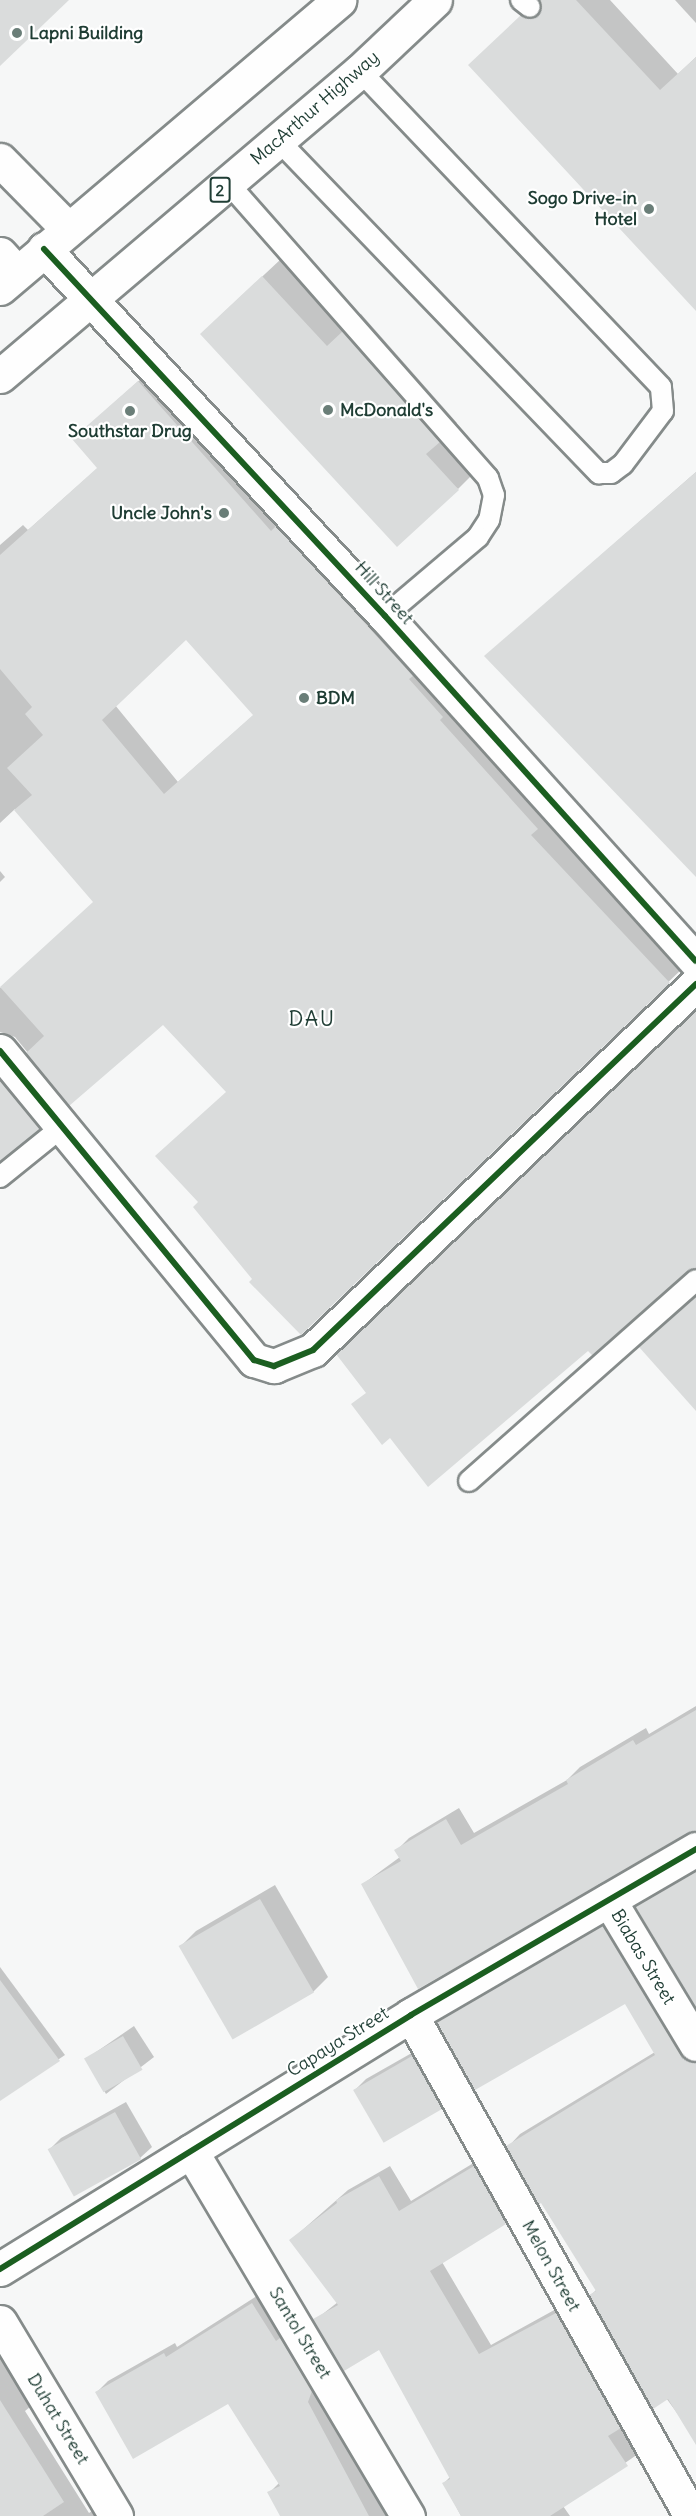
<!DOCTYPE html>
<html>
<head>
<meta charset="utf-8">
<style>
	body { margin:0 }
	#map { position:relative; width:696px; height:2516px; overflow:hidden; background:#f6f7f7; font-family:Delius,sans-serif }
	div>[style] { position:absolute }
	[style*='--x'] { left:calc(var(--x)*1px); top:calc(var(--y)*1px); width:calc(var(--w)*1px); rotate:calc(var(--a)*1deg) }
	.shadow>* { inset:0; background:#0003 }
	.building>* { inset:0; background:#dadcdc; transform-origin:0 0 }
	.roads { filter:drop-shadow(2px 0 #858b8a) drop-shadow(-2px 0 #858b8a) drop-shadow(0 2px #858b8a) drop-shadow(0 -2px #858b8a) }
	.service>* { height:20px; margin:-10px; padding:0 10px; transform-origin:10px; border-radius:10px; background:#fefefe }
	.minor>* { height:33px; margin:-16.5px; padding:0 16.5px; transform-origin:16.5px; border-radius:16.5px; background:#fefefe }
	.trunk>* { height:33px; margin:-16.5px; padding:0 16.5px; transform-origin:16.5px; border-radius:16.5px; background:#fefefe }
	.cycleway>* { height:6px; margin:-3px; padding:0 3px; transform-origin:3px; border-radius:3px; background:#1b5e20 }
	.dots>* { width:16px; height:16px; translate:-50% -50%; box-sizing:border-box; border:3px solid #fff; border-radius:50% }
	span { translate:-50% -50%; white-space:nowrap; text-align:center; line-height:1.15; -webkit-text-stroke:4.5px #fff; paint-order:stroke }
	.shield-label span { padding:2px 4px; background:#fff; border:2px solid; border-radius:4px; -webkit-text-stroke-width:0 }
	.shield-label { font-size:16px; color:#1f3d34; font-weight:700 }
	.poi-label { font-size:18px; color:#1f3d34; font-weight:700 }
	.left { translate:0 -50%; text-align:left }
	.right { translate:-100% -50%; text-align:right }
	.street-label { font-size:18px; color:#1f3d34 }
	.quarter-label { font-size:21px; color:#1f3d34; letter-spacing:1.5px }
</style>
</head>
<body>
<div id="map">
	<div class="shadow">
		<i style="clip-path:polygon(538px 0,610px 0,678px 74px,696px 57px,696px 309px,488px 48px)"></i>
		<i style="clip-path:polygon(675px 0,696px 0,696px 23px)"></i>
		<i style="clip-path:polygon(281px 259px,346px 329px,361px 314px,457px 423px,444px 436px,476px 471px,458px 489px,220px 316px)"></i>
		<i style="clip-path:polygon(evenodd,152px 369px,551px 814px,544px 820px,683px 968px,301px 1333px,254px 1279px,200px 1202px,227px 1091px,164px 1023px,70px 1104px,15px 1037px,0 1032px,0 988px,95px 902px,15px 809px,0 823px,0 545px,23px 525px,28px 530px,99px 467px,88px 426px,152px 369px,186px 638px,255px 714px,178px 782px,115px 705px,186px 638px)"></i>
		<i style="clip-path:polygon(696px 472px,696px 875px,486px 656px)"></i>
		<i style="clip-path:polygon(0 871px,5px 877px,0 882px)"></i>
		<i style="clip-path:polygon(0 1050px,53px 1115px,0 1154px)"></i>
		<i style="clip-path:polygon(696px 1706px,696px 1829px,363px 1884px,400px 1857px,396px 1851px,409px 1838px,459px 1808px,474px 1833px,567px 1780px,580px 1767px,646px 1728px,649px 1734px)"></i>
		<i style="clip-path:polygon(696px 1867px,696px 2005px,637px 1907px,649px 1894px)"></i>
		<i style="clip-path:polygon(275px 1885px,328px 1977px,313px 1992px,181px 1946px,196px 1931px)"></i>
		<i style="clip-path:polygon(615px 1914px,696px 2043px,696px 2439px,591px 2295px,597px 2289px,508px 2147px,520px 2134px,655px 2052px,625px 2002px,439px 2022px,451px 2009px)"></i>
		<i style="clip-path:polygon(0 1967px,65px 2055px,0 2099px)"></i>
		<i style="clip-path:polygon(134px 2026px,154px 2057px,106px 2094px,86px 2059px)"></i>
		<i style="clip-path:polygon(424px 2046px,452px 2097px,441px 2108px,355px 2090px,366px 2079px)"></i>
		<i style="clip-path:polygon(126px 2102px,152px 2147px,140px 2158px,50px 2149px,61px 2138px)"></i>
		<i style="clip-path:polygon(485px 2156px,516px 2212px,505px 2223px,442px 2262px,491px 2345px,567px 2303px,631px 2416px,620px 2427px,638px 2454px,563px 2506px,570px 2516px,461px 2516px,444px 2483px,450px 2477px,380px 2348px,315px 2320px,338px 2302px,291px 2240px,348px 2190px,390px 2166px,411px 2201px)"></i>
		<i style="clip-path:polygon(263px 2292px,318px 2390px,386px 2516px,282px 2516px,269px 2493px,279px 2483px,229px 2402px,97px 2392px,108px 2381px,175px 2343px,177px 2347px)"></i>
		<i style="clip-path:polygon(0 2333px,41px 2398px,25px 2411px,89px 2513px,96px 2508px,102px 2516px,0 2516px)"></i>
	</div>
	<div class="building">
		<i style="clip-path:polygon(0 0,69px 0,0 66px)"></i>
		<i style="clip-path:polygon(539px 0,576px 0,660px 90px,696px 57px,696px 311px,468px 65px,521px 15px,529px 19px,539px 15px)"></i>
		<i style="clip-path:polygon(262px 276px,327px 346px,343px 331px,440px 442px,426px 454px,459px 490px,397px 547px,200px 334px)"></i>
		<i style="clip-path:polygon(evenodd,138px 381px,271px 531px,276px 526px,413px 676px,409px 679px,443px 717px,440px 720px,538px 829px,531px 835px,670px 983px,301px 1335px,249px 1282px,252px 1279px,193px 1207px,198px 1202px,155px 1156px,226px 1092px,163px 1025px,69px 1106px,26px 1053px,44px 1036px,0 987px,93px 902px,14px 810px,32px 795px,7px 768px,43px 735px,25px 714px,32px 707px,0 669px,0 555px,97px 468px,72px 439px,138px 381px,186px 640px,253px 715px,164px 794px,102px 720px,186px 640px)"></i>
		<i style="clip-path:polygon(696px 472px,696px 877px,484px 656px)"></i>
		<i style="clip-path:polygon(696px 1010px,696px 1268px,688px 1271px,593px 1356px,588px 1351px,428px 1487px,390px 1438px,382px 1445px,351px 1404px,366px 1393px,336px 1354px)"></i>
		<i style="clip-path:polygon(0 1081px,40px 1129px,0 1162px)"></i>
		<i style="clip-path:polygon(696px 1296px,696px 1411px,639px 1347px)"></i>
		<i style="clip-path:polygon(696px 1710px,696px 1830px,418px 1989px,361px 1884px,401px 1861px,394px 1850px,446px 1819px,461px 1845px,568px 1784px,566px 1780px,633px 1740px,636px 1745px)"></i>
		<i style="clip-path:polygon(696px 1871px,696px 2008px,635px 1906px)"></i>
		<i style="left:260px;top:1899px;width:108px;height:94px;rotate:60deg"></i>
		<i style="clip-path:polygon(602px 1925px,680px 2054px,696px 2063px,696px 2445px,668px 2399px,653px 2409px,589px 2295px,596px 2291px,541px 2203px,538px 2205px,506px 2146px,655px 2055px,625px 2004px,475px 2090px,437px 2022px)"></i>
		<i style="clip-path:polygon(0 1980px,60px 2061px,0 2101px)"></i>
		<i style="left:123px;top:2036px;width:39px;height:45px;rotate:60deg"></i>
		<i style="left:412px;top:2056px;width:61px;height:68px;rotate:60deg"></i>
		<i style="left:115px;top:2112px;width:54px;height:77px;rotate:61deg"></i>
		<i style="clip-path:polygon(474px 2166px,506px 2224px,430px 2271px,479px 2354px,556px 2313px,621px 2428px,608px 2436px,628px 2466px,550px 2516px,461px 2516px,442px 2483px,450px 2479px,379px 2350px,344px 2371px,313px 2319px,338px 2305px,289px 2240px,337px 2203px,336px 2200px,379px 2176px,399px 2211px)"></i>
		<i style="clip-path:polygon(252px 2303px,276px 2341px,280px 2338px,312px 2391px,308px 2402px,369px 2516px,280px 2516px,267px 2492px,280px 2486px,228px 2404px,133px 2459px,95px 2392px,164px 2353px,166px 2357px)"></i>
		<i style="clip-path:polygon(0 2400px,64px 2502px,43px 2516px,0 2516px)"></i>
	</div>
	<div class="roads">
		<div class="service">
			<i style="--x:521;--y:0;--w:11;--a:38"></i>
			<i style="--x:278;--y:140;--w:463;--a:46.1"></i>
			<i style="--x:599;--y:473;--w:12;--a:0"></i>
			<i style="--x:611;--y:473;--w:15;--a:-37"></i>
			<i style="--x:623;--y:464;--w:66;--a:-53"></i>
			<i style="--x:663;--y:411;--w:24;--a:-95"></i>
			<i style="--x:661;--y:387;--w:436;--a:-133.6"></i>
			<i style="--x:228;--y:183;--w:393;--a:48.6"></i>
			<i style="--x:488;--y:478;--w:18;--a:71"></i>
			<i style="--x:494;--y:495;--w:25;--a:101"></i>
			<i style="--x:489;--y:520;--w:20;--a:123"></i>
			<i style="--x:478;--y:537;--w:122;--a:139.7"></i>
			<i style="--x:0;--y:1177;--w:80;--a:-38.9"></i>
			<i style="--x:469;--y:1481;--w:303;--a:-41.5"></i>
		</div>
		<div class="minor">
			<i style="--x:0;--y:160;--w:97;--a:45.4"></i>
			<i style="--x:44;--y:249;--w:501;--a:47.1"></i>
			<i style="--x:385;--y:616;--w:464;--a:48"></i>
			<i style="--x:0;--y:254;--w:25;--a:48"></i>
			<i style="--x:0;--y:1051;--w:400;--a:50.6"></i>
			<i style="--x:254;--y:1360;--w:21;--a:17"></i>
			<i style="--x:274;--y:1366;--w:42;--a:-22.3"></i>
			<i style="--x:313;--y:1350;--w:530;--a:-43.7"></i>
			<i style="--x:609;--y:1900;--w:168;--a:58.9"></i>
			<i style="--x:411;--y:2015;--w:574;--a:60.8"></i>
			<i style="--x:191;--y:2151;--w:425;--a:59.3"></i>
			<i style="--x:0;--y:2269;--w:483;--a:-31.7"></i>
			<i style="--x:411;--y:2015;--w:330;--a:-30.2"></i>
			<i style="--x:0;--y:2322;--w:226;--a:59.1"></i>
		</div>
		<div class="trunk">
			<i style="--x:0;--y:288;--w:445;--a:-40.3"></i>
			<i style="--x:0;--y:376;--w:472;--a:-40.3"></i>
			<i style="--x:360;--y:71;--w:103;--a:-43.4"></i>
		</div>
	</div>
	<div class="cycleway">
		<i style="--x:44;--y:249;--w:501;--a:47.1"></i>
		<i style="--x:385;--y:616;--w:464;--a:48"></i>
		<i style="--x:0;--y:1051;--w:400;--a:50.6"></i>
		<i style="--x:254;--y:1360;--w:21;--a:17"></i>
		<i style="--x:274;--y:1366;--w:42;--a:-22.3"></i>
		<i style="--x:313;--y:1350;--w:530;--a:-43.7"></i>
		<i style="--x:0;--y:2269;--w:483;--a:-31.7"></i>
		<i style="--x:411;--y:2015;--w:330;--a:-30.2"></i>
	</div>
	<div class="dots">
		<i style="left:17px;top:33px;background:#6a7e78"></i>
		<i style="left:649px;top:209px;background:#6a7e78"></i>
		<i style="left:328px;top:410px;background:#6a7e78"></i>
		<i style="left:130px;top:411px;background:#6a7e78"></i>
		<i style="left:224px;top:513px;background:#6a7e78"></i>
		<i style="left:304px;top:698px;background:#6a7e78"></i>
	</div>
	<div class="shield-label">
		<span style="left:220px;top:190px">2</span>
	</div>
	<div class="poi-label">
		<span class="left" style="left:29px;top:33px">Lapni Building</span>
		<span class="right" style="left:637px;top:209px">Sogo Drive-in<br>Hotel</span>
		<span class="left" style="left:340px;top:410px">McDonald's</span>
		<span style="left:130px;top:431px">Southstar Drug</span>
		<span class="right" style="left:212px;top:513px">Uncle John's</span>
		<span class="left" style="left:316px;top:698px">BDM</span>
	</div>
	<div class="street-label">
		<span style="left:315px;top:108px;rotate:-41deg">MacArthur Highway</span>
		<span style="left:384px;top:593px;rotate:48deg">Hill Street</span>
		<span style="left:643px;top:1957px;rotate:59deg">Biabas Street</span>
		<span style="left:338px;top:2042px;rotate:-32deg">Capaya Street</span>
		<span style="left:551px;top:2266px;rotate:61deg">Melon Street</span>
		<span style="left:300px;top:2333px;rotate:59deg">Santol Street</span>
		<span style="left:58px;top:2419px;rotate:59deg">Duhat Street</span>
	</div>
	<div class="quarter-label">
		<span style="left:312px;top:1019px">DAU</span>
	</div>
</div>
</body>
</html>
